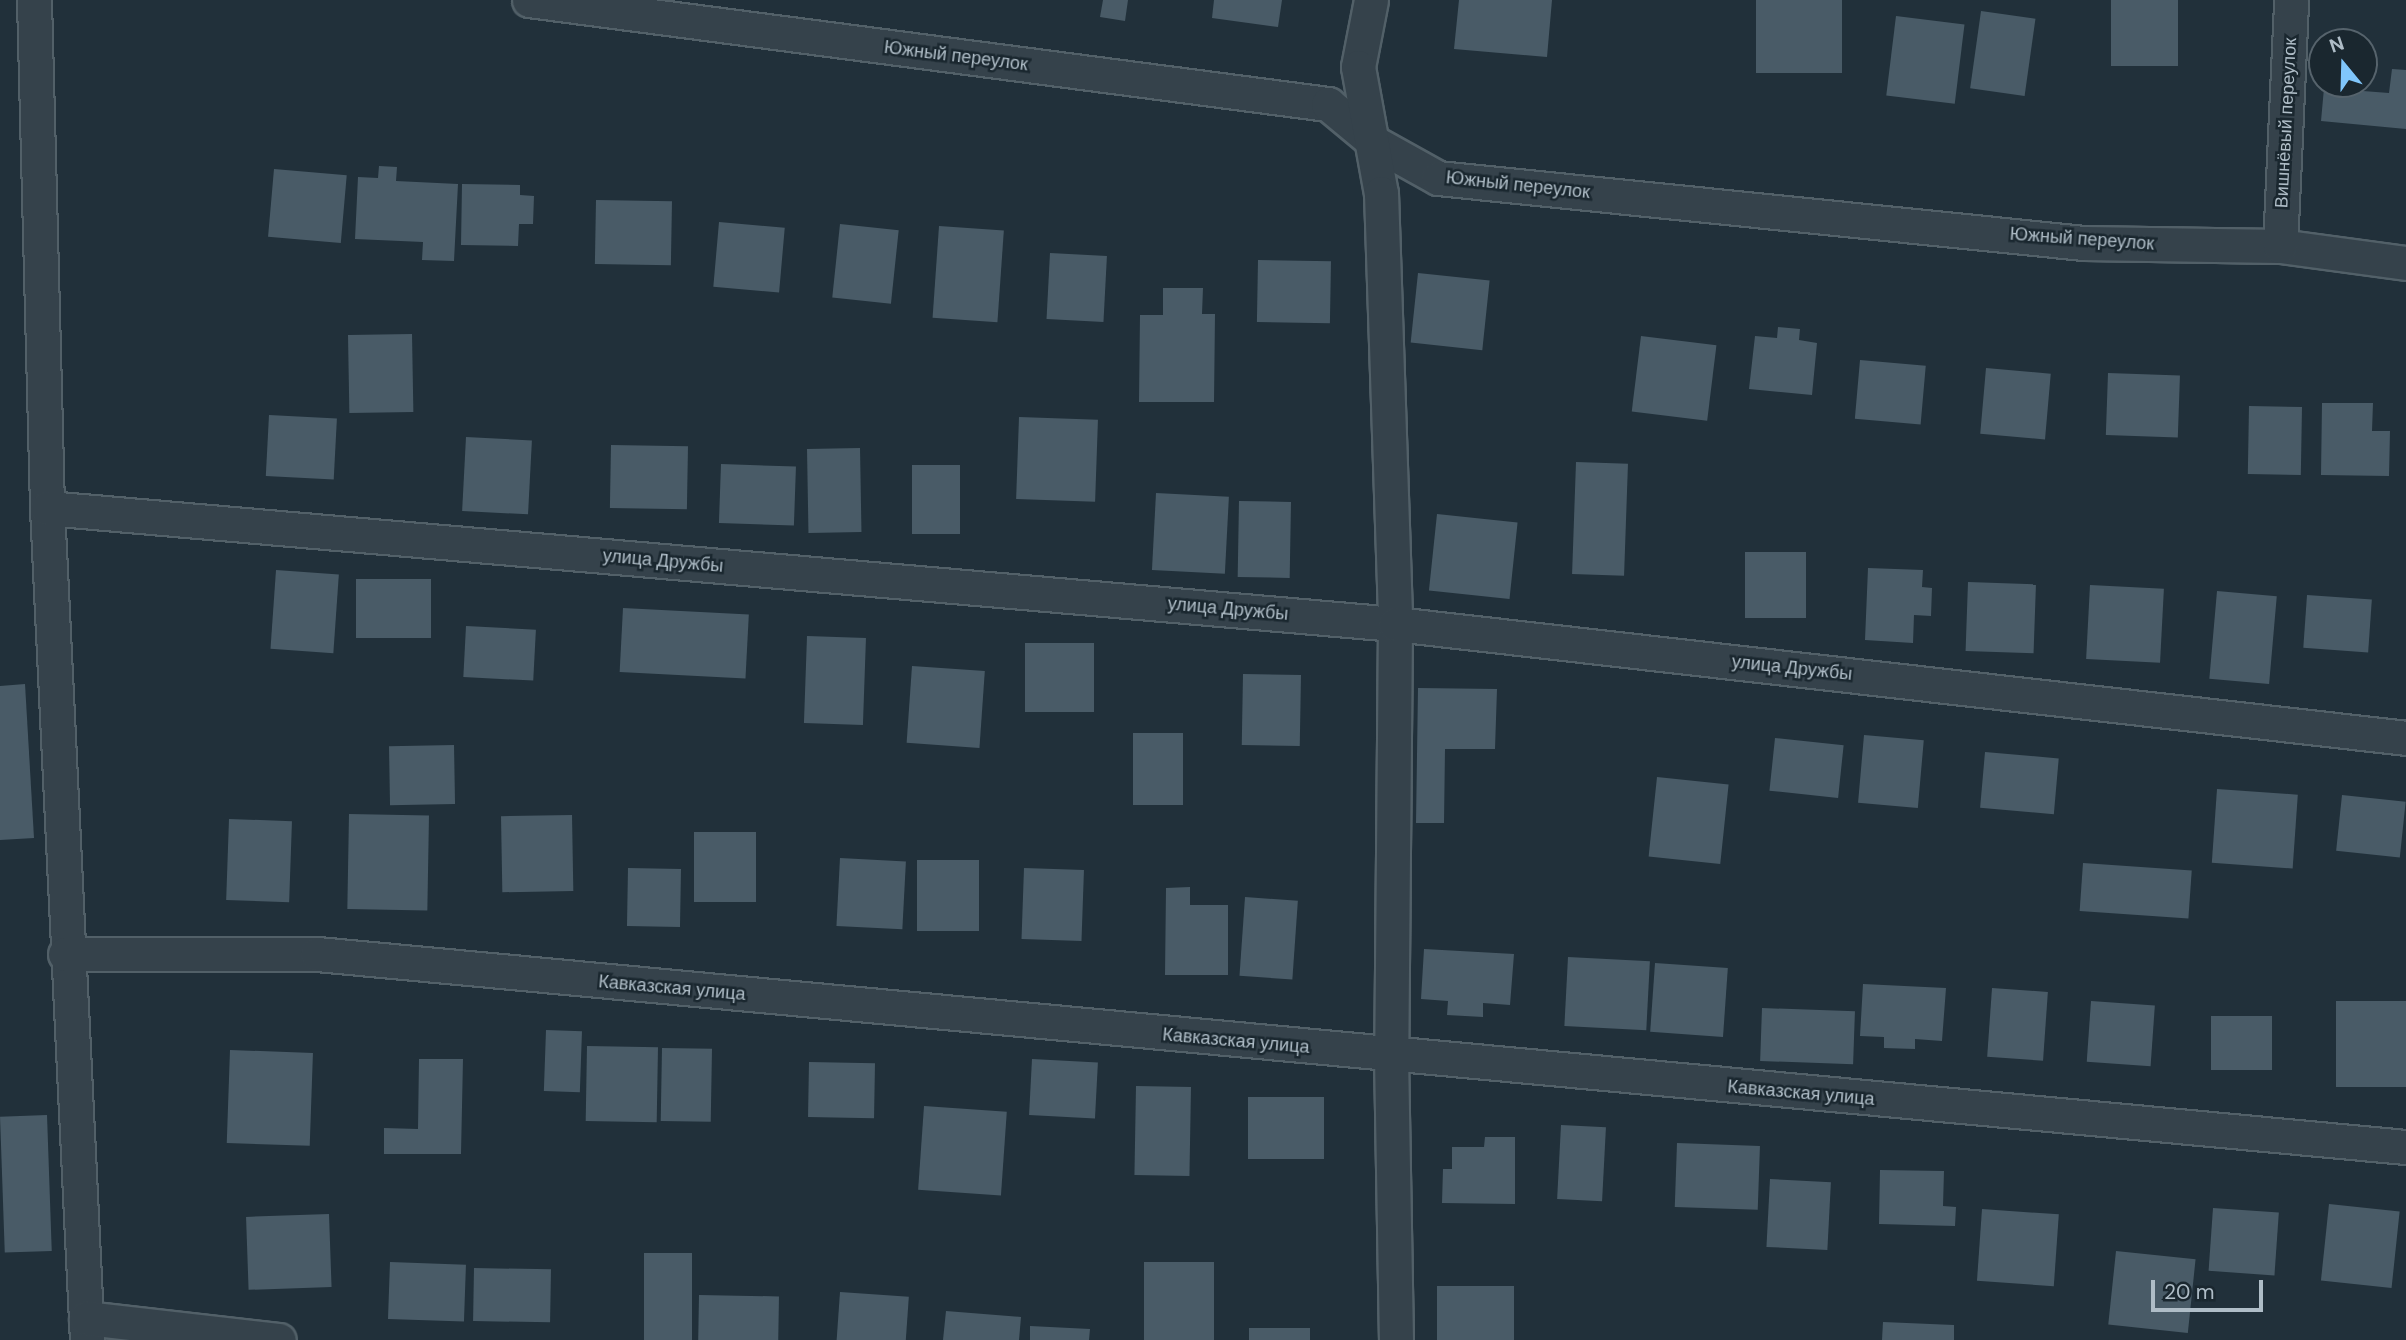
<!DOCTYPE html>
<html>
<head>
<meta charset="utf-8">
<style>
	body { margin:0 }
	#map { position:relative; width:2406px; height:1340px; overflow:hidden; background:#21303a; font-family:"DM Sans",sans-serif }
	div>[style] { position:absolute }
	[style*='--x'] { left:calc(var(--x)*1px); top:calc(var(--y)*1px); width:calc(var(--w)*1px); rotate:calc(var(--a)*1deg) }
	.building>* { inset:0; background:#495b67; transform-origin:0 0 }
	.roads { filter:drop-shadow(2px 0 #526068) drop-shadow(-2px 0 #526068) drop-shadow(0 2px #526068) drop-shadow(0 -2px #526068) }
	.minor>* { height:33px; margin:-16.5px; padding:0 16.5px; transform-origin:16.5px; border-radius:16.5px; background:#35424b }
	span { translate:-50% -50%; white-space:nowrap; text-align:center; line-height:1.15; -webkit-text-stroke:5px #1a272f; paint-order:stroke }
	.street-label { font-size:18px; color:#afbdc7 }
	.north { position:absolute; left:2308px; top:28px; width:70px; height:70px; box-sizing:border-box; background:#1a272f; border:2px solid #56636c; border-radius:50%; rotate:341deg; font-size:19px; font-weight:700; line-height:28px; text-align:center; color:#afbdc7 }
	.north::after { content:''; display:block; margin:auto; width:24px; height:32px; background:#80c6fb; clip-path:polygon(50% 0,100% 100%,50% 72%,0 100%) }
	.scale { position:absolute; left:2151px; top:1280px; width:112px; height:32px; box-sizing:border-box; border:4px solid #afbdc7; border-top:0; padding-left:9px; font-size:21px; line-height:24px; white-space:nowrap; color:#afbdc7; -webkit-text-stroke:5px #1a272f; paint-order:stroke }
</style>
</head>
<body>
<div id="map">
	<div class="building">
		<i style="clip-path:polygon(1103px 0,1128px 0,1125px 21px,1100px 17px)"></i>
		<i style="clip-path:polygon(1214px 0,1282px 0,1278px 27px,1212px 18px)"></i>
		<i style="clip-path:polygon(1459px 0,1552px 0,1547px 57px,1454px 49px)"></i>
		<i style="left:1756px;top:0;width:86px;height:73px"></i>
		<i style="left:2111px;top:0;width:67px;height:66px"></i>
		<i style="left:1981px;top:11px;width:55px;height:78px;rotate:8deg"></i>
		<i style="left:1896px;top:16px;width:69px;height:80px;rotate:7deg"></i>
		<i style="clip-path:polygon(2392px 69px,2406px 70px,2406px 129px,2321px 121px,2324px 88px,2389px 93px)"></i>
		<i style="clip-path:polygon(379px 166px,397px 167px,396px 181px,458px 184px,454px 261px,422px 260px,423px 242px,355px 239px,358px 177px,378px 178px)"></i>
		<i style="left:274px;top:169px;width:73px;height:68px;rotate:5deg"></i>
		<i style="clip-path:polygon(462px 184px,520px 185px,520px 195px,534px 196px,533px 224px,519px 224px,518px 246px,461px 245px)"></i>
		<i style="left:596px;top:200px;width:76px;height:64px;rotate:1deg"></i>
		<i style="left:719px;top:222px;width:66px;height:65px;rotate:5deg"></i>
		<i style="left:840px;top:224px;width:59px;height:74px;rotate:6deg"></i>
		<i style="left:939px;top:226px;width:65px;height:92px;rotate:4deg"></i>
		<i style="left:1050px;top:253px;width:57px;height:66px;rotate:3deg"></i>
		<i style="left:1258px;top:260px;width:73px;height:62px;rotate:1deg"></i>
		<i style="left:1418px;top:273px;width:72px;height:70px;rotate:6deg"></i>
		<i style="clip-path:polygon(1163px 288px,1203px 288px,1202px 314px,1215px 314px,1214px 402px,1139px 402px,1140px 315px,1163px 315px)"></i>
		<i style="clip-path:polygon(1778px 327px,1800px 329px,1799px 340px,1817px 343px,1812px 395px,1749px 389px,1755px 336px,1777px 338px)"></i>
		<i style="left:412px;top:334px;width:78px;height:64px;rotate:89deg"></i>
		<i style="left:1641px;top:336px;width:76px;height:76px;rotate:7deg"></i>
		<i style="left:1860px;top:360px;width:66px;height:59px;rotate:5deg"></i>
		<i style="left:1986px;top:368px;width:65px;height:66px;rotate:5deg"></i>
		<i style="left:2108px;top:373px;width:72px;height:62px;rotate:2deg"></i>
		<i style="clip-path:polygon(2322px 403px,2373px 403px,2372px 431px,2390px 431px,2389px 476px,2321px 475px)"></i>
		<i style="left:2249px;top:406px;width:53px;height:68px;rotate:1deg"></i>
		<i style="left:269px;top:415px;width:68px;height:61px;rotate:3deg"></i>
		<i style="left:1019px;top:417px;width:79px;height:82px;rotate:2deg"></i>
		<i style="left:466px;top:437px;width:66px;height:74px;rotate:3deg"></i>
		<i style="left:611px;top:445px;width:77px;height:63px;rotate:1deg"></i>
		<i style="left:860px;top:448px;width:84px;height:53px;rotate:89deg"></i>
		<i style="left:1576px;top:462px;width:52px;height:112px;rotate:2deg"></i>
		<i style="left:721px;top:464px;width:75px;height:59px;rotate:2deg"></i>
		<i style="left:912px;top:465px;width:48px;height:69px"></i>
		<i style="left:1156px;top:493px;width:73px;height:77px;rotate:3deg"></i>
		<i style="left:1239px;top:501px;width:52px;height:76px;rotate:1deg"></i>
		<i style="left:1437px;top:514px;width:81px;height:77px;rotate:6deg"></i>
		<i style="left:1745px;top:552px;width:61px;height:66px"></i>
		<i style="clip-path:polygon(1868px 568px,1923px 570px,1922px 587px,1932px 588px,1931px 616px,1914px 615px,1913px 643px,1865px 640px)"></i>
		<i style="left:276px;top:570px;width:63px;height:79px;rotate:4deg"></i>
		<i style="left:431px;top:579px;width:59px;height:75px;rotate:90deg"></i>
		<i style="left:1968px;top:582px;width:68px;height:69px;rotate:2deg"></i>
		<i style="left:2090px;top:585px;width:74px;height:74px;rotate:3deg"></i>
		<i style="left:2217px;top:591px;width:60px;height:88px;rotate:5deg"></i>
		<i style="left:2307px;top:595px;width:65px;height:53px;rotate:4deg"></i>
		<i style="left:623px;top:608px;width:126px;height:64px;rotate:3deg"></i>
		<i style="left:466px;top:626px;width:70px;height:51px;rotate:3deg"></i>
		<i style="left:807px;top:636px;width:59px;height:87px;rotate:2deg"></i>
		<i style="left:1094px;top:643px;width:69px;height:69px;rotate:90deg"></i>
		<i style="left:912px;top:666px;width:73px;height:77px;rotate:4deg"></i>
		<i style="left:1243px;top:674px;width:58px;height:71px;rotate:1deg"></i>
		<i style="clip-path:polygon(25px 684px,34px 838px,0 840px,0 686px)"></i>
		<i style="clip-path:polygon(1418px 688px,1497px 689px,1495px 749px,1445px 749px,1444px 823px,1416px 823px)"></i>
		<i style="left:1133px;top:733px;width:50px;height:72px"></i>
		<i style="left:1864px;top:735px;width:60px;height:68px;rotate:5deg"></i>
		<i style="left:1775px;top:738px;width:69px;height:53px;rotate:6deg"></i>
		<i style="left:454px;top:745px;width:59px;height:65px;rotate:89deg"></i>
		<i style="left:1985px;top:752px;width:74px;height:56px;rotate:5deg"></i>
		<i style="left:1657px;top:777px;width:72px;height:80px;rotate:6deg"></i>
		<i style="left:2217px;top:789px;width:81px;height:74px;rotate:4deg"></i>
		<i style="left:2342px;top:795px;width:64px;height:56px;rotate:6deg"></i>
		<i style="left:349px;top:814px;width:80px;height:95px;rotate:1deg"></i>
		<i style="left:572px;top:815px;width:76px;height:71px;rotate:89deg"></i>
		<i style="left:229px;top:819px;width:63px;height:81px;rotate:2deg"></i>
		<i style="left:694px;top:832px;width:62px;height:70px"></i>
		<i style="left:840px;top:858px;width:66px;height:68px;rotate:3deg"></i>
		<i style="left:917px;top:860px;width:62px;height:71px"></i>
		<i style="left:2083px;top:863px;width:109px;height:48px;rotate:4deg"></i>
		<i style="left:628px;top:868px;width:53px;height:58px;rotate:1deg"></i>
		<i style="left:1024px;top:868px;width:60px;height:71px;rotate:2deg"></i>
		<i style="clip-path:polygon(1190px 887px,1190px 905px,1228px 905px,1228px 975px,1165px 975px,1166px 888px)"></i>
		<i style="left:1245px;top:897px;width:53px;height:79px;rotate:4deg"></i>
		<i style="clip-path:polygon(1424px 949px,1514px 954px,1510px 1005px,1483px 1003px,1483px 1017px,1447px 1015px,1448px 1001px,1421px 999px)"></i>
		<i style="left:1568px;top:957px;width:82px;height:69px;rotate:3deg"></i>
		<i style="left:1655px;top:963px;width:73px;height:69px;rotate:4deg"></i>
		<i style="clip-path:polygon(1863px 984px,1946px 988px,1942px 1041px,1915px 1039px,1915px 1049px,1884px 1048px,1884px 1037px,1860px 1036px)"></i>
		<i style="left:1992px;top:988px;width:56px;height:69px;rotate:4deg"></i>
		<i style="left:2091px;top:1001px;width:64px;height:61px;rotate:4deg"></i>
		<i style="left:2336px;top:1001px;width:70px;height:86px"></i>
		<i style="left:1762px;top:1008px;width:93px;height:53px;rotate:2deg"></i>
		<i style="left:2211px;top:1016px;width:61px;height:54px"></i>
		<i style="left:546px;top:1030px;width:36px;height:61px;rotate:2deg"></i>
		<i style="left:587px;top:1046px;width:71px;height:75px;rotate:1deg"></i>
		<i style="left:662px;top:1048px;width:50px;height:73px;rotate:1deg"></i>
		<i style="left:230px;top:1050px;width:83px;height:93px;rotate:2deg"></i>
		<i style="clip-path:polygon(419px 1059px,463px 1059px,461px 1154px,384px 1154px,384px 1128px,418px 1129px)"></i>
		<i style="left:1032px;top:1059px;width:66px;height:56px;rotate:3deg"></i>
		<i style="left:809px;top:1062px;width:66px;height:55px;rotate:1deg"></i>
		<i style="left:1136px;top:1086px;width:55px;height:89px;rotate:1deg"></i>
		<i style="left:1248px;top:1097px;width:76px;height:62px"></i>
		<i style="left:924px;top:1106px;width:83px;height:84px;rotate:4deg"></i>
		<i style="left:47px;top:1115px;width:136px;height:47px;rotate:88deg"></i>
		<i style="left:1561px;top:1125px;width:45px;height:74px;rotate:3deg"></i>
		<i style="clip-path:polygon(1485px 1137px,1515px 1137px,1515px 1204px,1442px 1203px,1443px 1169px,1452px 1169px,1452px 1147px,1484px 1147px)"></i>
		<i style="left:1677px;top:1143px;width:83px;height:64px;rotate:2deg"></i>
		<i style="clip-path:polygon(1880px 1170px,1944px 1171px,1943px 1206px,1956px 1207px,1955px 1226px,1879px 1224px)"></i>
		<i style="left:1770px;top:1179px;width:61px;height:68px;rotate:3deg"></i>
		<i style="left:2329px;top:1204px;width:71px;height:77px;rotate:6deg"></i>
		<i style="left:2213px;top:1208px;width:66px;height:63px;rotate:4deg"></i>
		<i style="left:1982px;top:1209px;width:77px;height:72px;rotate:4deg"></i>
		<i style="left:329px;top:1214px;width:73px;height:83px;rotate:88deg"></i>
		<i style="left:2116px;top:1251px;width:80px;height:74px;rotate:6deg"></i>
		<i style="left:644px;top:1253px;width:48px;height:87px"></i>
		<i style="left:390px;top:1262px;width:76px;height:57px;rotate:2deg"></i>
		<i style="left:1144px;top:1262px;width:70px;height:78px"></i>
		<i style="left:474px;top:1268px;width:77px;height:53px;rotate:1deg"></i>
		<i style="left:1437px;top:1286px;width:77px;height:54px"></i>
		<i style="left:840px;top:1292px;width:69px;height:48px;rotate:4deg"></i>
		<i style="left:699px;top:1295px;width:80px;height:45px;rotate:1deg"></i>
		<i style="clip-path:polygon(946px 1311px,1021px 1317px,1019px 1340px,943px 1340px)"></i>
		<i style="clip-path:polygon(1883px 1322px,1954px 1325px,1954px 1340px,1882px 1340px)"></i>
		<i style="clip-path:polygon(1030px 1326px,1090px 1329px,1089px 1340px,1030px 1340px)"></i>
		<i style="left:1249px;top:1328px;width:61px;height:12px"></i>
	</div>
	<div class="roads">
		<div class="minor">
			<i style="--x:34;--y:0;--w:508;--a:88.53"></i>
			<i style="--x:47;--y:508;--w:833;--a:87.25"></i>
			<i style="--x:529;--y:0;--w:806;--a:7.42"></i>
			<i style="--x:1328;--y:104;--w:61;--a:39.7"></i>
			<i style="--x:1375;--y:143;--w:72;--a:29.1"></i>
			<i style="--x:1438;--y:178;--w:649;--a:5.75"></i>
			<i style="--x:2084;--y:243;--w:196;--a:0.9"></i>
			<i style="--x:2280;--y:246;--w:127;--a:7.7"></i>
			<i style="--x:1371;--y:0;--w:68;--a:101"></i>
			<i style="--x:1358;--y:67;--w:128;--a:79.7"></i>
			<i style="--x:1381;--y:193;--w:431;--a:88.1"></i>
			<i style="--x:1395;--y:624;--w:431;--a:90.5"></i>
			<i style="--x:1391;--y:1055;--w:285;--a:89"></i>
			<i style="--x:2280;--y:246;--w:246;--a:-87.4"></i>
			<i style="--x:47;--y:508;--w:1353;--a:4.92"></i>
			<i style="--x:1395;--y:624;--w:1017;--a:6.43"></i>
			<i style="--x:65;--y:954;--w:252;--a:0"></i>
			<i style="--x:317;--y:954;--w:2098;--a:5.28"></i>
			<i style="--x:86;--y:1318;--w:194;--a:6.5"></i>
		</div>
	</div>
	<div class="street-label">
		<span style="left:956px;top:56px;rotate:7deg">Южный переулок</span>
		<span style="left:2286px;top:123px;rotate:-87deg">Вишнёвый переулок</span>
		<span style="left:1518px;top:185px;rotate:6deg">Южный переулок</span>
		<span style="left:2082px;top:239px;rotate:4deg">Южный переулок</span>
		<span style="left:663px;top:561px;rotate:5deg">улица Дружбы</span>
		<span style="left:1228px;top:609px;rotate:5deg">улица Дружбы</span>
		<span style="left:1792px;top:668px;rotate:6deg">улица Дружбы</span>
		<span style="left:672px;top:988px;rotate:5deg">Кавказская улица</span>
		<span style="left:1236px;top:1041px;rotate:5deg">Кавказская улица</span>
		<span style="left:1801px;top:1093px;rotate:5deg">Кавказская улица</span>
	</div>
	<div class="north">N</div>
	<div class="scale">20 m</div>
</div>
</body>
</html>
